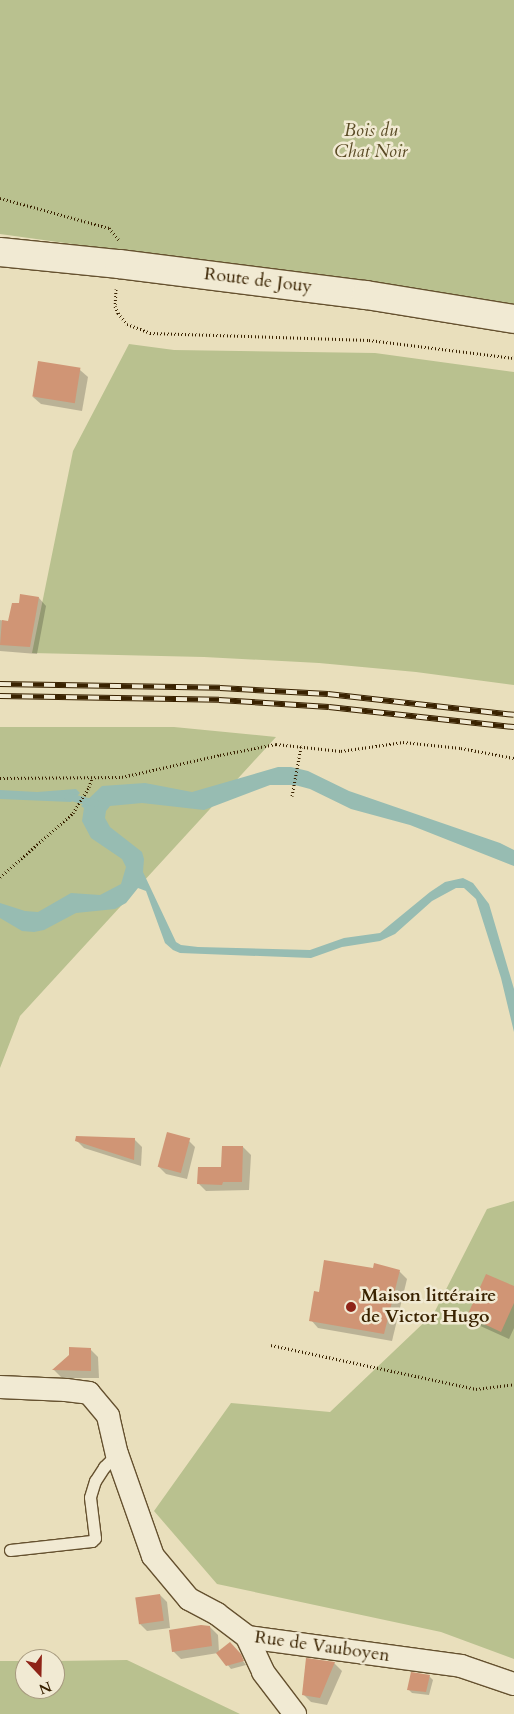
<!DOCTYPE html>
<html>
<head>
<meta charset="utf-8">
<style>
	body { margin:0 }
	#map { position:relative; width:514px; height:1714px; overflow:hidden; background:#e9dfbc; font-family:Cardo,serif }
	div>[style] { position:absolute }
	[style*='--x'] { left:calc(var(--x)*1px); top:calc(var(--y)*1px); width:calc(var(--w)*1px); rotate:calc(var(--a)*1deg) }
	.green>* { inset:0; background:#b9c18f }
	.water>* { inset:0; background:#97bcb2 }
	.shadow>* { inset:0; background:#0003 }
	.stream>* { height:7px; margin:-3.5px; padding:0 3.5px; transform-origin:3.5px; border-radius:3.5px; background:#97bcb2 }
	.building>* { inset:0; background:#d09575; transform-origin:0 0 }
	.path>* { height:3px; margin-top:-1.5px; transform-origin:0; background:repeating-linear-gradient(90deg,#392200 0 1px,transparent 0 3.5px) }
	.roads { filter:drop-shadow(1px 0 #65512f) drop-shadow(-1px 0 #65512f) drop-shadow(0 1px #65512f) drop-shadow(0 -1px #65512f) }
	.service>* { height:11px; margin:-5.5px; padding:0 5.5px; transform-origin:5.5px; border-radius:5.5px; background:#f1ead3 }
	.minor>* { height:22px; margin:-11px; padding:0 11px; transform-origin:11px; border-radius:11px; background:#f1ead3 }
	.secondary>* { height:28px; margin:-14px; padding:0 14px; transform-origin:14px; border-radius:14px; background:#f1ead3 }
	.rail>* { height:5.5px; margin-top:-2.75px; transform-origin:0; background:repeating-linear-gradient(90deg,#f1ead3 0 11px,#392200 0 22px); box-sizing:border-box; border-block:1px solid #392200 }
	.dots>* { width:14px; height:14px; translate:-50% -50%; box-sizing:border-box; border:2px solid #f1ead3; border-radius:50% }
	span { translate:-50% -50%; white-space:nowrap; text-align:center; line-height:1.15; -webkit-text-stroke:5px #f1ead3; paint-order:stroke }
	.park-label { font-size:18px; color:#594a24; font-style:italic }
	.street-label { font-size:18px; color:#392200 }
	.poi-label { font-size:18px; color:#392200; font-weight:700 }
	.left { translate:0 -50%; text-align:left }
	.north { position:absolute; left:15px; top:1649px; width:50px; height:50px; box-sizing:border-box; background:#f1ead3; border:1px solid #a79a7f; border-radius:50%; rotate:159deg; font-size:14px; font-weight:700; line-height:20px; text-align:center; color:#392200 }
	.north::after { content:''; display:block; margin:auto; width:18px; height:22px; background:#8f2418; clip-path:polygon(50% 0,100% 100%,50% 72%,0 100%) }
</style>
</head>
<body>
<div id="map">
	<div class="green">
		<i style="clip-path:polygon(0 0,514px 0,514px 305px,0 234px)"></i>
		<i style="clip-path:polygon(129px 344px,174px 350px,375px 353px,514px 372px,514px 685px,416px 672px,319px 663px,204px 657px,32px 653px,73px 451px)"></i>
		<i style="clip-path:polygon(0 727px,174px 727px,276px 737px,20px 1016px,0 1068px)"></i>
		<i style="clip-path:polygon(514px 1201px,514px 1659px,441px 1632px,217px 1584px,154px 1511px,231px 1403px,330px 1412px,434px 1313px,487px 1209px)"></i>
		<i style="clip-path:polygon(127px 1660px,240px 1714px,0 1714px,0 1661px,25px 1661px,25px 1689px,55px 1689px,55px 1661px)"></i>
	</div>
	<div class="water">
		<i style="clip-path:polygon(278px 767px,291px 767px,308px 771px,349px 791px,500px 843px,514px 850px,514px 866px,410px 825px,351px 809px,310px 789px,295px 785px,270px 785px,204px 810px,142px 803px,110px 806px,106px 811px,105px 818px,110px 827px,142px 852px,144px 859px,143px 872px,176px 942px,181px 945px,198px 947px,310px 950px,344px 938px,380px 933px,430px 892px,445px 882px,463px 878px,473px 883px,489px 904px,514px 989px,514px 1032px,501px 978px,476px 899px,464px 888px,456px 888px,432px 901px,395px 934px,380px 941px,342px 947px,311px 958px,180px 953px,173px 950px,165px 943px,146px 891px,138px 888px,126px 903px,115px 909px,76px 913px,44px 930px,34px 932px,22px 931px,0 918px,0 903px,25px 911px,38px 912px,71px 893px,100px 895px,121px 884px,126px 867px,122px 859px,91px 838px,82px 821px,84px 808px,81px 806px,102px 786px,145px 783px,192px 792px)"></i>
		<i style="clip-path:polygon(76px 789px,80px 793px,71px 802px,0 799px,0 790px,37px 792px)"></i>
	</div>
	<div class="shadow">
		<i style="clip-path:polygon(80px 370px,88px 377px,82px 411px,41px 404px,33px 397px)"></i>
		<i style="clip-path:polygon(21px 596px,39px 598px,46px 606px,37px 654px,0 651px,0 620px,9px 622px,20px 605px)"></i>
		<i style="clip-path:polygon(134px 1139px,142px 1147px,141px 1166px,84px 1148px,76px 1140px)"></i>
		<i style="clip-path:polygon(187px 1139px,195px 1147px,187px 1179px,166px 1174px,158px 1166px)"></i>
		<i style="clip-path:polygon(243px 1147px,251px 1155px,249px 1190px,206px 1191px,198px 1183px,222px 1168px)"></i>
		<i style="clip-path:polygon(374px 1270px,399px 1271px,407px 1279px,392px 1341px,318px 1328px,311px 1320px)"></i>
		<i style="clip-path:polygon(514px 1288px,514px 1328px,509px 1339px,476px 1324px,469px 1316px)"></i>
		<i style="clip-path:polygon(90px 1349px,98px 1357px,99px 1378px,62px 1378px,54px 1370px,70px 1355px)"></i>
		<i style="clip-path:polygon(160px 1595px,167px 1602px,170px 1628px,147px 1631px,140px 1624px)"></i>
		<i style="clip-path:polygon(210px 1627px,218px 1635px,219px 1652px,233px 1648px,246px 1665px,231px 1669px,218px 1653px,181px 1659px,173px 1651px)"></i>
		<i style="clip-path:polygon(334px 1663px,342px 1671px,327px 1705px,311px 1702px,303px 1694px)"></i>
		<i style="clip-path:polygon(429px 1676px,433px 1680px,429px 1695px,412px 1693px,409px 1690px)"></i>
	</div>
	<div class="stream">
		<i style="--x:67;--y:796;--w:29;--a:14"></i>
	</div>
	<div class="building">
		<i style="left:38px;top:361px;width:43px;height:36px;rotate:9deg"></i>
		<i style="clip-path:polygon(20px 594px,39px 597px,30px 647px,0 645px,2px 620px,8px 621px,12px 603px,19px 603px)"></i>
		<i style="left:167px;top:1132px;width:24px;height:36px;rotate:15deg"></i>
		<i style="clip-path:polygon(76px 1136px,135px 1138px,134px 1160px,75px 1141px)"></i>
		<i style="clip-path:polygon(222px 1146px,243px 1146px,242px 1182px,223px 1182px,222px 1185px,197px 1184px,198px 1167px,221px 1167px)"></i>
		<i style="clip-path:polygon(324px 1260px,373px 1268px,374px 1263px,400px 1270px,384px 1334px,309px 1321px,314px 1291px,319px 1292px)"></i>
		<i style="clip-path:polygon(486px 1274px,514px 1286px,514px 1303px,501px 1332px,467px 1316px)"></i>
		<i style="clip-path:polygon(69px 1347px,91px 1348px,91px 1371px,52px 1370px,69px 1355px)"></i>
		<i style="left:160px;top:1594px;width:27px;height:25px;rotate:82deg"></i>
		<i style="clip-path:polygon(201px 1625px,210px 1626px,212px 1646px,172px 1652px,169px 1630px)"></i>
		<i style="clip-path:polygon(230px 1642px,241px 1654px,244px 1661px,226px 1666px,216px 1653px)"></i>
		<i style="clip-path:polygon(306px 1658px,335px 1662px,320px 1698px,302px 1695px)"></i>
		<i style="clip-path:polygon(411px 1672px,430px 1675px,426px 1692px,407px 1690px)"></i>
	</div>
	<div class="path">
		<i style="--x:0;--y:198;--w:113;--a:15.4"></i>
		<i style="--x:109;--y:228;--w:16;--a:50"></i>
		<i style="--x:116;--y:289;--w:17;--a:93"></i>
		<i style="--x:115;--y:306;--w:8;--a:67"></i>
		<i style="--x:118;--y:313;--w:14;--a:51"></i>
		<i style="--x:127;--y:324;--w:25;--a:21"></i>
		<i style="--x:150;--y:333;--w:219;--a:1.8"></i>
		<i style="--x:369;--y:340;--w:146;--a:7.1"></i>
		<i style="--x:0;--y:778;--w:122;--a:-0.5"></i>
		<i style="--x:122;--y:777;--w:100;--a:-12.7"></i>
		<i style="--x:220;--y:755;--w:57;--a:-11.1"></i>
		<i style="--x:276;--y:744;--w:65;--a:6.1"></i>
		<i style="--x:341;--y:751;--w:63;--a:-8.3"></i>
		<i style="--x:403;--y:742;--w:58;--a:5.9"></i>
		<i style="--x:461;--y:748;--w:54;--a:10.7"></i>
		<i style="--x:292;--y:796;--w:50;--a:-79.6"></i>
		<i style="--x:0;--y:877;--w:97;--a:-41.2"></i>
		<i style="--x:73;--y:813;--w:31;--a:-58"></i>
		<i style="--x:89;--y:787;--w:9;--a:-72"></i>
		<i style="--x:271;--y:1345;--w:210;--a:12.1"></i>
		<i style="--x:476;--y:1389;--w:38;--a:-7"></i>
	</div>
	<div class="roads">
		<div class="service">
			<i style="--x:10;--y:1550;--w:82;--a:-6.3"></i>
			<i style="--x:92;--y:1541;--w:4;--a:-45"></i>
			<i style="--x:95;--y:1538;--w:41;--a:-97"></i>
			<i style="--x:90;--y:1497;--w:17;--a:-73"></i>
			<i style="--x:95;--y:1481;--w:17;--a:-57"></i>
			<i style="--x:104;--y:1467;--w:18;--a:-45"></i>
		</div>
		<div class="minor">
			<i style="--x:0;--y:1387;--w:66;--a:2.6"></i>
			<i style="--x:66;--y:1390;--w:23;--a:7"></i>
			<i style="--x:89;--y:1393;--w:30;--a:50"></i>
			<i style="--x:108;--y:1416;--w:39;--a:77"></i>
			<i style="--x:117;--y:1454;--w:108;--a:70.6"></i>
			<i style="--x:153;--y:1556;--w:56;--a:50.1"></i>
			<i style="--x:189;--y:1599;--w:32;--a:28"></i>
			<i style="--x:217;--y:1614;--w:38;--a:37"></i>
			<i style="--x:247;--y:1637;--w:216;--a:7.7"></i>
			<i style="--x:461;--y:1666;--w:56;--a:18.8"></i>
			<i style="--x:247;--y:1637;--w:38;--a:65"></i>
			<i style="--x:263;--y:1672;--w:53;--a:52.7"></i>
		</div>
		<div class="secondary">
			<i style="--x:0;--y:252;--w:120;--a:5.8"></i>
			<i style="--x:119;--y:264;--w:249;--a:7.2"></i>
			<i style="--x:366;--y:295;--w:150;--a:9.2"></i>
		</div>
	</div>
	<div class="rail">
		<i style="--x:0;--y:684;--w:220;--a:1"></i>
		<i style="--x:220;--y:688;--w:108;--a:3.2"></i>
		<i style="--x:328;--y:694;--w:187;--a:6.4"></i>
		<i style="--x:0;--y:696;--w:219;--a:1"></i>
		<i style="--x:219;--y:700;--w:110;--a:3.6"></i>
		<i style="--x:329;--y:707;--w:186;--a:6.2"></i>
	</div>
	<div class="dots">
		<i style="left:351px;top:1307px;background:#8f2418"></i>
	</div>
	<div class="park-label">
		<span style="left:371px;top:142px">Bois du<br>Chat Noir</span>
	</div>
	<div class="street-label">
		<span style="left:258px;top:281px;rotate:7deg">Route de Jouy</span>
		<span style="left:322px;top:1647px;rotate:8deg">Rue de Vauboyen</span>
	</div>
	<div class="poi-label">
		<span class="left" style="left:361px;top:1307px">Maison littéraire<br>de Victor Hugo</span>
	</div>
	<div class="north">N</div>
</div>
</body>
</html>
